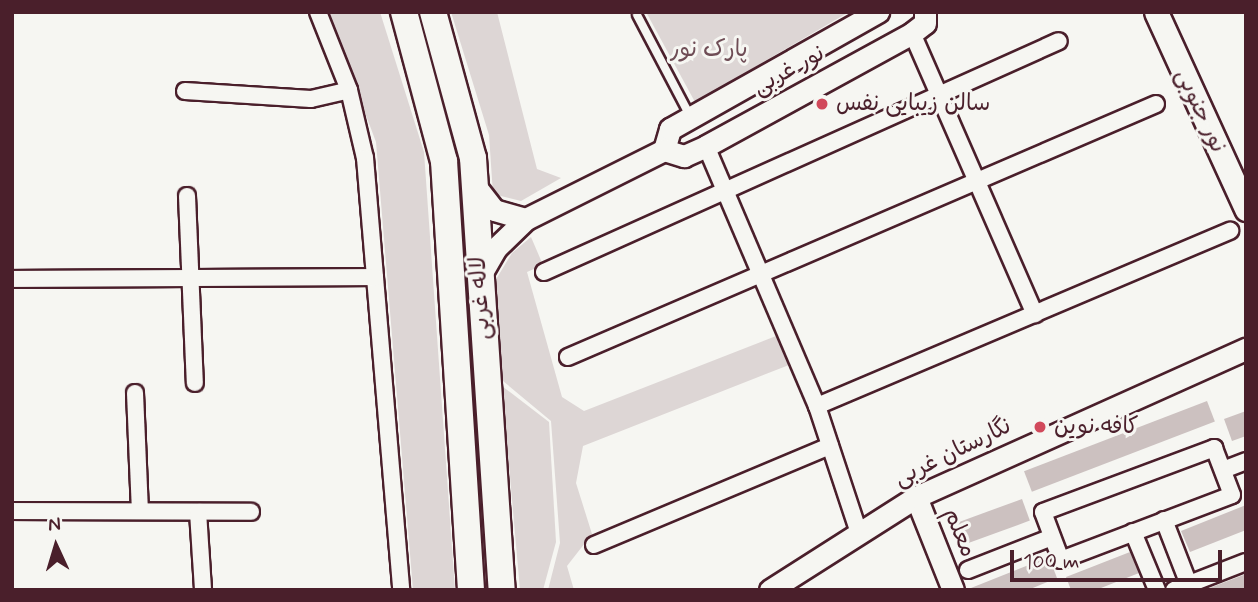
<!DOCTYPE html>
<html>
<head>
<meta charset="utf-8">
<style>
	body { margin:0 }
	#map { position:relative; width:1258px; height:602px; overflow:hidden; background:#f6f6f2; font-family:Mynerve,"Playpen Sans Arabic",sans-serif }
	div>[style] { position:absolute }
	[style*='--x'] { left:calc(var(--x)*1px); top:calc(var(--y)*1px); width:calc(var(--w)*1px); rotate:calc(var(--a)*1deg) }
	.green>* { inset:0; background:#ddd6d5 }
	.building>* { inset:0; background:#ccc1c0; transform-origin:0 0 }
	.roads { filter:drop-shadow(2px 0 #4a1f2b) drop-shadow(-2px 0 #4a1f2b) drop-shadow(0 2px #4a1f2b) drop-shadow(0 -2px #4a1f2b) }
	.service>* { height:8px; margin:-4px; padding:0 4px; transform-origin:4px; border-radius:4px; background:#f6f6f2 }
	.minor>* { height:16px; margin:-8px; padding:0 8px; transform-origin:8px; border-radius:8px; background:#f6f6f2 }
	.tertiary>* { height:21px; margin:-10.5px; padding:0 10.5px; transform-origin:10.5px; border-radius:10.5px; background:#f6f6f2 }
	.secondary>* { height:23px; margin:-11.5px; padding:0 11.5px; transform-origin:11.5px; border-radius:11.5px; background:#f6f6f2 }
	.primary>* { height:26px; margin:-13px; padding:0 13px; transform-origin:13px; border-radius:13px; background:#f6f6f2 }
	.dots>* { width:19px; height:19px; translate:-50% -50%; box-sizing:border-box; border:4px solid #f6f6f2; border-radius:50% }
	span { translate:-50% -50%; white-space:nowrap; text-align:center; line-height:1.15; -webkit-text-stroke:6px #f6f6f2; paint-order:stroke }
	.park-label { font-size:23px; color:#6f4d56 }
	.street-label { font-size:23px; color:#4a1f2b }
	.poi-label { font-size:23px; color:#4a1f2b }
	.left { translate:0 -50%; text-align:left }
	.frame { position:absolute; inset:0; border:14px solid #4a1f2b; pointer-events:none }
	.north { position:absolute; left:21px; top:511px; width:70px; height:70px; -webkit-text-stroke:5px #f6f6f2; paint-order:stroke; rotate:356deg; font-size:19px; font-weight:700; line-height:28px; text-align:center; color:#4a1f2b }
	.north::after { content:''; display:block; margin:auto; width:24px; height:32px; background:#4a1f2b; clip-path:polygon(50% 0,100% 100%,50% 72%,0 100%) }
	.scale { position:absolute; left:1010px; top:550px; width:212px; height:32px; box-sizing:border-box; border:4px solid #4a1f2b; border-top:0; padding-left:9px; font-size:21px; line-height:24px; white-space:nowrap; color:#4a1f2b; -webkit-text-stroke:5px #f6f6f2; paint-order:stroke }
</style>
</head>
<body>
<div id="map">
	<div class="green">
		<i style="clip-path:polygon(327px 12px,380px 12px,424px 152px,455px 590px,413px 590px,376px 142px)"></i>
		<i style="clip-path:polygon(451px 12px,497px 12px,537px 169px,561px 178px,521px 201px,493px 194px,489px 135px)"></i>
		<i style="clip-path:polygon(646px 12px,849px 12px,695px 102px)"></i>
		<i style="clip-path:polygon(531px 237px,543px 265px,527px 272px,562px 397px,584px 411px,776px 336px,789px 365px,583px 446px,576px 483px,592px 534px,567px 566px,574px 590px,548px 590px,560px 543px,551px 421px,503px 381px,495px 281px,512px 253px)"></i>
		<i style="clip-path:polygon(502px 386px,549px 422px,556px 542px,543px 590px,520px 590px)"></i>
	</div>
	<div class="building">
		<i style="left:1207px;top:401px;width:22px;height:196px;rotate:69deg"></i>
		<i style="clip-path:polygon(1246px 411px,1246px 436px,1232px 441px,1224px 419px)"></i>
		<i style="left:1022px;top:499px;width:23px;height:72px;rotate:70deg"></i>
		<i style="clip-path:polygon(1246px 505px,1246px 530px,1190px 552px,1181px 531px)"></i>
		<i style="clip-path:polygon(1130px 552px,1139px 573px,1096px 590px,1071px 590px,1066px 577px)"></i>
		<i style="clip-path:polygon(1049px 557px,1057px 578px,1028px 590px,966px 590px)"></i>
		<i style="clip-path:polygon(1246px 574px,1246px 590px,1207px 590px,1207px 589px)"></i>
	</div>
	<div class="roads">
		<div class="service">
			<i style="--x:637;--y:15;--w:114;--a:62.3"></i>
		</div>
		<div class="minor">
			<i style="--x:318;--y:12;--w:84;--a:68.3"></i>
			<i style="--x:349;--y:90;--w:70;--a:76.8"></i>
			<i style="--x:365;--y:158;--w:433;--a:85.2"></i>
			<i style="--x:912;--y:33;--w:307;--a:66.4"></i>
			<i style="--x:185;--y:91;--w:126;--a:3.6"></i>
			<i style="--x:311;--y:99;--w:39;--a:-13"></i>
			<i style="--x:706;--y:146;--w:283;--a:66.9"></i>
			<i style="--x:817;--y:406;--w:134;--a:71.7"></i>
			<i style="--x:187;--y:196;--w:187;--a:87.6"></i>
			<i style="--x:544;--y:272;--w:564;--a:-24.16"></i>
			<i style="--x:12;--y:279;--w:363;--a:-0.3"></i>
			<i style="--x:568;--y:357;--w:640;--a:-23.28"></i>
			<i style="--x:135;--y:393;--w:118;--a:87.6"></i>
			<i style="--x:817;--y:406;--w:449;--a:-23"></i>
			<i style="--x:1214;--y:448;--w:50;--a:69"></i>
			<i style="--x:1232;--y:495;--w:183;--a:159.2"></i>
			<i style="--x:1061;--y:560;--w:51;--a:-110.6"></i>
			<i style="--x:1043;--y:512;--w:183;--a:-20.5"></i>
			<i style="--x:1223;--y:470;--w:25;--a:-21"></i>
			<i style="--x:12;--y:511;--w:239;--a:0.2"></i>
			<i style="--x:198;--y:512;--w:78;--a:86.3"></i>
			<i style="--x:1164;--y:520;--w:75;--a:68.9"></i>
			<i style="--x:1133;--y:532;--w:63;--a:67.5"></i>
			<i style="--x:594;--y:545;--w:256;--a:-22.8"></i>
			<i style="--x:968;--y:570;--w:90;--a:-21.4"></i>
			<i style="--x:1174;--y:590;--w:77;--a:-21.3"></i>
		</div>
		<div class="tertiary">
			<i style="--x:664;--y:150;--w:22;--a:-74"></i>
			<i style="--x:670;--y:129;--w:239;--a:-29.4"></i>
			<i style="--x:476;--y:187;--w:29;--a:52"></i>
			<i style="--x:494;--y:210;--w:33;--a:16"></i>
			<i style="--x:526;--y:219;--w:42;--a:136"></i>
			<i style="--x:496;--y:248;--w:34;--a:120"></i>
			<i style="--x:526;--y:219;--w:154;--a:-26.6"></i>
			<i style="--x:664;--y:150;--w:21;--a:17"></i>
			<i style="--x:684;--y:156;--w:24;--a:-24"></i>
			<i style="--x:706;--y:146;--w:235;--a:-28.7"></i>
			<i style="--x:912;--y:33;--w:16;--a:-38"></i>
			<i style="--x:925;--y:23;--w:11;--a:-90"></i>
			<i style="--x:916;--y:497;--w:100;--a:68.3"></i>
			<i style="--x:770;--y:590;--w:173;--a:-32.5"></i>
			<i style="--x:916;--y:497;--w:362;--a:-24.2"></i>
		</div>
		<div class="secondary">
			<i style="--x:1156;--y:12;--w:217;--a:65.4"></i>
		</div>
		<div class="primary">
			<i style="--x:404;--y:12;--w:154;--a:75"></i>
			<i style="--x:444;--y:161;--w:430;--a:86.4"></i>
			<i style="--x:433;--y:12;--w:151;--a:74.7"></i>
			<i style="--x:473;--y:158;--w:433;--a:86.2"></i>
		</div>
	</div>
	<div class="dots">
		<i style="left:822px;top:104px;background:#d1495b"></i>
		<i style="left:1040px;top:427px;background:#d1495b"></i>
	</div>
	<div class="park-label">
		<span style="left:709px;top:50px">پارک نور</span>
	</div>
	<div class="street-label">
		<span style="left:789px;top:71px;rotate:-29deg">نور غربی</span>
		<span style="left:1200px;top:111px;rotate:65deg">نور جنوبی</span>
		<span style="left:481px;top:298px;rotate:-93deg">لاله غربی</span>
		<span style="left:953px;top:453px;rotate:-26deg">نگارستان غربی</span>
		<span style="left:959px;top:533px;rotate:68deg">معلم</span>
	</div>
	<div class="poi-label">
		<span class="left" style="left:836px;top:104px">سالن زیبایی نفس</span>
		<span class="left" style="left:1054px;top:427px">کافه نوین</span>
	</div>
	<div class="frame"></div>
	<div class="north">N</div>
	<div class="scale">100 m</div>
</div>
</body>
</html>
